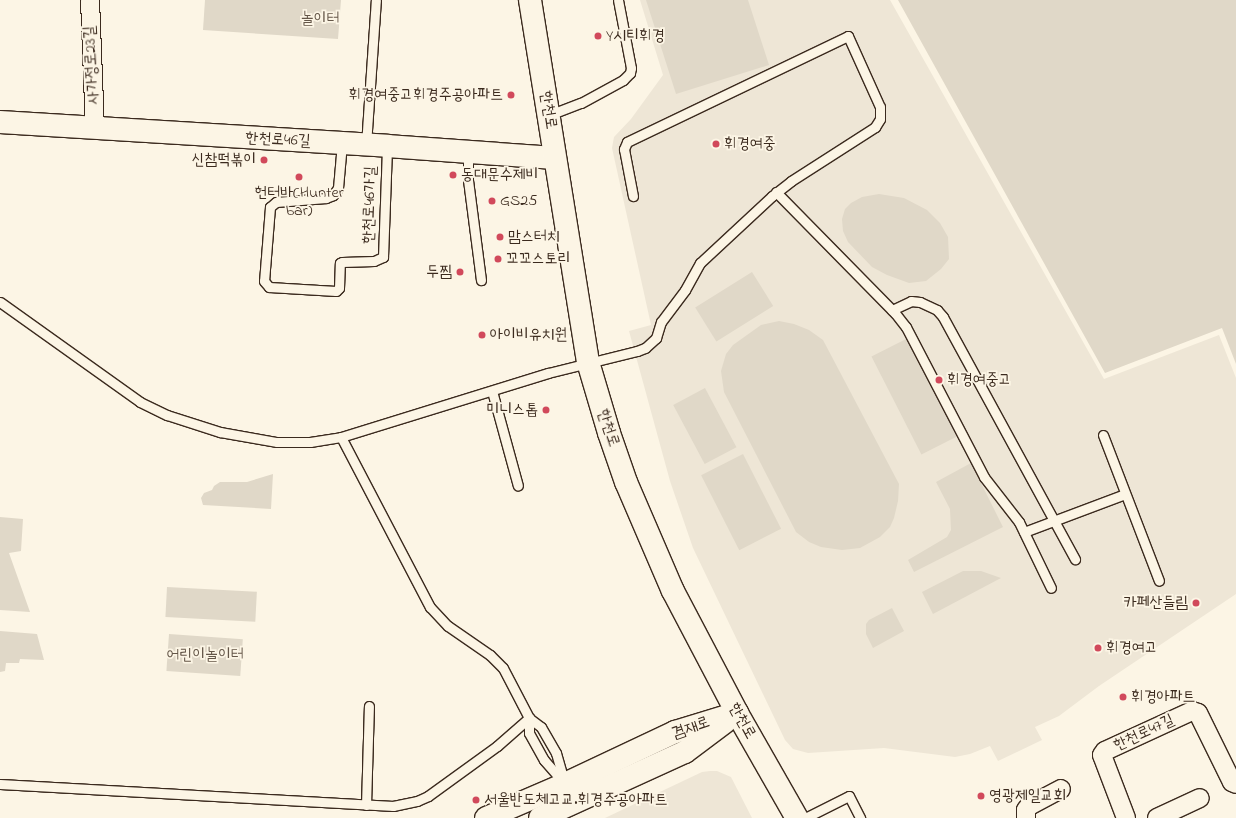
<!DOCTYPE html>
<html>
<head>
<meta charset="utf-8">
<style>
	body { margin:0 }
	#map { position:relative; width:1236px; height:818px; overflow:hidden; background:#fcf5e5; font-family:"Indie Flower","Poor Story",sans-serif }
	div>[style] { position:absolute }
	[style*='--x'] { left:calc(var(--x)*1px); top:calc(var(--y)*1px); width:calc(var(--w)*1px); rotate:calc(var(--a)*1deg) }
	.built>* { inset:0; background:#eee6d6 }
	.green>* { inset:0; background:#e0d8c8; transform-origin:0 0 }
	.roads { filter:drop-shadow(1px 0 #3b2a1e) drop-shadow(-1px 0 #3b2a1e) drop-shadow(0 1px #3b2a1e) drop-shadow(0 -1px #3b2a1e) }
	.service>* { height:9px; margin:-4.5px; padding:0 4.5px; transform-origin:4.5px; border-radius:4.5px; background:#fcf5e5 }
	.minor>* { height:18px; margin:-9px; padding:0 9px; transform-origin:9px; border-radius:9px; background:#fcf5e5 }
	.tertiary>* { height:22px; margin:-11px; padding:0 11px; transform-origin:11px; border-radius:11px; background:#fcf5e5 }
	.secondary>* { height:22px; margin:-11px; padding:0 11px; transform-origin:11px; border-radius:11px; background:#fcf5e5 }
	.dots>* { width:11px; height:11px; translate:-50% -50%; box-sizing:border-box; border:2px solid #fcf5e5; border-radius:50% }
	span { translate:-50% -50%; white-space:nowrap; text-align:center; line-height:1.15; -webkit-text-stroke:3.5px #fcf5e5; paint-order:stroke }
	.park-label { font-size:16px; color:#645648 }
	.poi-label { font-size:16px; color:#3b2a1e }
	.left { translate:0 -50%; text-align:left }
	.right { translate:-100% -50%; text-align:right }
	.street-label { font-size:16px; color:#3b2a1e }
</style>
</head>
<body>
<div id="map">
	<div class="built">
		<i style="clip-path:polygon(640px 0,890px 0,1104px 379px,1219px 335px,1236px 378px,1236px 594px,1099px 686px,1059px 716px,1035px 727px,1042px 740px,998px 761px,990px 746px,970px 754px,955px 757px,884px 748px,808px 753px,793px 749px,785px 740px,693px 548px,670px 481px,629px 331px,651px 325px,612px 148px,614px 137px,631px 119px,663px 75px)"></i>
		<i style="clip-path:polygon(710px 771px,717px 771px,731px 777px,752px 818px,605px 818px,702px 772px)"></i>
	</div>
	<div class="green">
		<i style="clip-path:polygon(205px 0,341px 0,338px 39px,203px 30px)"></i>
		<i style="clip-path:polygon(646px 0,748px 0,769px 65px,676px 94px)"></i>
		<i style="clip-path:polygon(898px 0,1236px 0,1236px 364px,1222px 328px,1105px 373px)"></i>
		<i style="clip-path:polygon(879px 194px,904px 198px,927px 210px,940px 223px,948px 237px,949px 259px,941px 269px,926px 281px,909px 283px,887px 275px,872px 267px,848px 242px,843px 231px,842px 219px,845px 209px,851px 203px,862px 197px)"></i>
		<i style="left:752px;top:272px;width:40px;height:67px;rotate:58deg"></i>
		<i style="clip-path:polygon(779px 321px,794px 324px,809px 330px,823px 340px,899px 484px,898px 501px,894px 518px,890px 527px,880px 537px,860px 548px,842px 550px,821px 547px,809px 542px,796px 532px,724px 392px,721px 371px,726px 354px,733px 345px,761px 325px)"></i>
		<i style="left:908px;top:338px;width:110px;height:41px;rotate:63deg"></i>
		<i style="left:705px;top:388px;width:67px;height:36px;rotate:62deg"></i>
		<i style="left:743px;top:454px;width:84px;height:47px;rotate:63deg"></i>
		<i style="clip-path:polygon(971px 463px,1003px 527px,914px 572px,908px 560px,947px 537px,951px 530px,950px 509px,936px 482px)"></i>
		<i style="clip-path:polygon(273px 474px,271px 509px,203px 505px,201px 498px,204px 493px,212px 490px,214px 486px,220px 482px,247px 482px)"></i>
		<i style="clip-path:polygon(0 517px,23px 519px,21px 551px,9px 553px,30px 612px,0 610px)"></i>
		<i style="clip-path:polygon(963px 571px,981px 571px,1001px 578px,933px 614px,922px 592px)"></i>
		<i style="left:167px;top:587px;width:90px;height:30px;rotate:3deg"></i>
		<i style="clip-path:polygon(892px 608px,904px 631px,873px 648px,866px 634px,866px 624px,869px 620px)"></i>
		<i style="clip-path:polygon(0 631px,37px 634px,44px 660px,20px 659px,19px 663px,6px 663px,5px 671px,0 672px)"></i>
		<i style="left:169px;top:634px;width:74px;height:37px;rotate:4deg"></i>
	</div>
	<div class="roads">
		<div class="service">
			<i style="--x:549;--y:115;--w:34;--a:-21"></i>
			<i style="--x:581;--y:103;--w:48;--a:-28.7"></i>
			<i style="--x:623;--y:80;--w:10;--a:-45"></i>
			<i style="--x:630;--y:73;--w:5;--a:-79"></i>
			<i style="--x:631;--y:68;--w:69;--a:-100.8"></i>
			<i style="--x:342;--y:143;--w:45;--a:95.1"></i>
			<i style="--x:338;--y:188;--w:9;--a:126"></i>
			<i style="--x:333;--y:195;--w:8;--a:157"></i>
			<i style="--x:326;--y:198;--w:50;--a:175.4"></i>
			<i style="--x:276;--y:202;--w:8;--a:140"></i>
			<i style="--x:270;--y:207;--w:74;--a:94.6"></i>
			<i style="--x:264;--y:281;--w:8;--a:50"></i>
			<i style="--x:269;--y:287;--w:67;--a:3.4"></i>
			<i style="--x:336;--y:291;--w:4;--a:-45"></i>
			<i style="--x:339;--y:288;--w:25;--a:-88"></i>
			<i style="--x:340;--y:263;--w:2;--a:-27"></i>
			<i style="--x:342;--y:262;--w:32;--a:-2"></i>
			<i style="--x:374;--y:261;--w:10;--a:-24"></i>
			<i style="--x:383;--y:257;--w:111;--a:-87.9"></i>
			<i style="--x:366;--y:145;--w:145;--a:-86.1"></i>
			<i style="--x:468;--y:152;--w:28;--a:90"></i>
			<i style="--x:468;--y:180;--w:101;--a:82.6"></i>
			<i style="--x:776;--y:192;--w:170;--a:45.5"></i>
			<i style="--x:895;--y:313;--w:18;--a:52"></i>
			<i style="--x:906;--y:327;--w:169;--a:62.5"></i>
			<i style="--x:984;--y:477;--w:57;--a:52.1"></i>
			<i style="--x:1019;--y:522;--w:73;--a:64.1"></i>
			<i style="--x:0;--y:302;--w:172;--a:35.5"></i>
			<i style="--x:140;--y:402;--w:30;--a:26"></i>
			<i style="--x:167;--y:415;--w:56;--a:17.8"></i>
			<i style="--x:220;--y:432;--w:58;--a:10"></i>
			<i style="--x:277;--y:442;--w:33;--a:0"></i>
			<i style="--x:310;--y:442;--w:31;--a:-9"></i>
			<i style="--x:341;--y:437;--w:217;--a:-17.2"></i>
			<i style="--x:548;--y:373;--w:92;--a:-13.9"></i>
			<i style="--x:637;--y:351;--w:9;--a:-21"></i>
			<i style="--x:645;--y:348;--w:15;--a:-42"></i>
			<i style="--x:656;--y:338;--w:17;--a:-73"></i>
			<i style="--x:661;--y:322;--w:40;--a:-53"></i>
			<i style="--x:685;--y:290;--w:31;--a:-61"></i>
			<i style="--x:700;--y:263;--w:98;--a:-42.9"></i>
			<i style="--x:772;--y:196;--w:24;--a:-38"></i>
			<i style="--x:791;--y:181;--w:100;--a:-32.7"></i>
			<i style="--x:875;--y:127;--w:9;--a:-58"></i>
			<i style="--x:880;--y:119;--w:12;--a:-90"></i>
			<i style="--x:880;--y:107;--w:78;--a:-114.3"></i>
			<i style="--x:848;--y:36;--w:245;--a:154.4"></i>
			<i style="--x:627;--y:142;--w:8;--a:113"></i>
			<i style="--x:624;--y:149;--w:48;--a:79.2"></i>
			<i style="--x:892;--y:310;--w:21;--a:-25"></i>
			<i style="--x:911;--y:301;--w:9;--a:6"></i>
			<i style="--x:920;--y:302;--w:19;--a:25"></i>
			<i style="--x:937;--y:310;--w:9;--a:49"></i>
			<i style="--x:943;--y:317;--w:276;--a:61.4"></i>
			<i style="--x:492;--y:391;--w:98;--a:74.7"></i>
			<i style="--x:1103;--y:435;--w:156;--a:69"></i>
			<i style="--x:341;--y:437;--w:192;--a:62.4"></i>
			<i style="--x:430;--y:607;--w:26;--a:47"></i>
			<i style="--x:448;--y:626;--w:51;--a:34.6"></i>
			<i style="--x:490;--y:655;--w:18;--a:45"></i>
			<i style="--x:503;--y:668;--w:56;--a:62.5"></i>
			<i style="--x:529;--y:718;--w:15;--a:90"></i>
			<i style="--x:529;--y:733;--w:31;--a:61"></i>
			<i style="--x:544;--y:760;--w:32;--a:49"></i>
			<i style="--x:1024;--y:532;--w:108;--a:-20.6"></i>
			<i style="--x:529;--y:718;--w:15;--a:37"></i>
			<i style="--x:541;--y:727;--w:30;--a:60"></i>
			<i style="--x:556;--y:753;--w:29;--a:74"></i>
			<i style="--x:0;--y:784;--w:394;--a:3.2"></i>
			<i style="--x:393;--y:806;--w:25;--a:-12"></i>
			<i style="--x:417;--y:801;--w:12;--a:-24"></i>
			<i style="--x:428;--y:796;--w:85;--a:-35.9"></i>
			<i style="--x:497;--y:746;--w:43;--a:-41.2"></i>
			<i style="--x:366;--y:805;--w:99;--a:-88.3"></i>
			<i style="--x:805;--y:818;--w:49;--a:-26.6"></i>
			<i style="--x:849;--y:796;--w:25;--a:63"></i>
		</div>
		<div class="minor">
			<i style="--x:90;--y:0;--w:129;--a:87.8"></i>
			<i style="--x:1026;--y:818;--w:8;--a:-90"></i>
			<i style="--x:1026;--y:810;--w:5;--a:-53"></i>
			<i style="--x:1029;--y:806;--w:36;--a:-28"></i>
			<i style="--x:1126;--y:818;--w:67;--a:-110.9"></i>
			<i style="--x:1102;--y:755;--w:5;--a:-53"></i>
			<i style="--x:1105;--y:751;--w:96;--a:-24.7"></i>
			<i style="--x:1192;--y:711;--w:6;--a:18"></i>
			<i style="--x:1198;--y:713;--w:77;--a:63.8"></i>
			<i style="--x:1232;--y:782;--w:4;--a:27"></i>
			<i style="--x:1157;--y:818;--w:47;--a:-24.9"></i>
		</div>
		<div class="tertiary">
			<i style="--x:0;--y:122;--w:388;--a:3.5"></i>
			<i style="--x:387;--y:146;--w:168;--a:4.1"></i>
		</div>
		<div class="secondary">
			<i style="--x:530;--y:0;--w:367;--a:80.9"></i>
			<i style="--x:588;--y:362;--w:74;--a:73.5"></i>
			<i style="--x:609;--y:433;--w:52;--a:70.9"></i>
			<i style="--x:626;--y:482;--w:119;--a:66.7"></i>
			<i style="--x:673;--y:591;--w:138;--a:62.3"></i>
			<i style="--x:737;--y:713;--w:121;--a:60.3"></i>
			<i style="--x:486;--y:818;--w:86;--a:-23.3"></i>
			<i style="--x:565;--y:784;--w:122;--a:-25.3"></i>
			<i style="--x:675;--y:732;--w:65;--a:-17"></i>
			<i style="--x:540;--y:818;--w:159;--a:-24.5"></i>
			<i style="--x:685;--y:752;--w:50;--a:-36.9"></i>
		</div>
	</div>
	<div class="dots">
		<i style="left:598px;top:36px;background:#d1495b"></i>
		<i style="left:511px;top:95px;background:#d1495b"></i>
		<i style="left:716px;top:144px;background:#d1495b"></i>
		<i style="left:264px;top:160px;background:#d1495b"></i>
		<i style="left:453px;top:175px;background:#d1495b"></i>
		<i style="left:299px;top:177px;background:#d1495b"></i>
		<i style="left:492px;top:201px;background:#d1495b"></i>
		<i style="left:500px;top:237px;background:#d1495b"></i>
		<i style="left:498px;top:259px;background:#d1495b"></i>
		<i style="left:460px;top:272px;background:#d1495b"></i>
		<i style="left:482px;top:335px;background:#d1495b"></i>
		<i style="left:939px;top:380px;background:#d1495b"></i>
		<i style="left:546px;top:410px;background:#d1495b"></i>
		<i style="left:1196px;top:603px;background:#d1495b"></i>
		<i style="left:1098px;top:648px;background:#d1495b"></i>
		<i style="left:1123px;top:697px;background:#d1495b"></i>
		<i style="left:981px;top:796px;background:#d1495b"></i>
		<i style="left:476px;top:800px;background:#d1495b"></i>
	</div>
	<div class="park-label">
		<span style="left:320px;top:19px">놀이터</span>
		<span style="left:205px;top:655px">어린이놀이터</span>
	</div>
	<div class="poi-label">
		<span class="left" style="left:606px;top:36px">Y시티휘경</span>
		<span class="right" style="left:503px;top:95px">휘경여중고휘경주공아파트</span>
		<span class="left" style="left:724px;top:144px">휘경여중</span>
		<span class="right" style="left:256px;top:160px">신참떡볶이</span>
		<span class="left" style="left:461px;top:175px">동대문수제비</span>
		<span style="left:299px;top:202px">헌터바(Hunter<br>bar)</span>
		<span class="left" style="left:500px;top:201px">GS25</span>
		<span class="left" style="left:508px;top:237px">맘스터치</span>
		<span class="left" style="left:506px;top:259px">꼬꼬스토리</span>
		<span class="right" style="left:452px;top:272px">두찜</span>
		<span class="left" style="left:490px;top:335px">아이비유치원</span>
		<span class="left" style="left:947px;top:380px">휘경여중고</span>
		<span class="right" style="left:538px;top:410px">미니스톱</span>
		<span class="right" style="left:1188px;top:603px">카페산들림</span>
		<span class="left" style="left:1106px;top:648px">휘경여고</span>
		<span class="left" style="left:1131px;top:697px">휘경아파트</span>
		<span class="left" style="left:989px;top:796px">영광제일교회</span>
		<span class="left" style="left:484px;top:800px">서울반도체고교.휘경주공아파트</span>
	</div>
	<div class="street-label">
		<span style="left:92px;top:65px;rotate:-93deg">사가정로23길</span>
		<span style="left:548px;top:110px;rotate:81deg">한천로</span>
		<span style="left:278px;top:140px;rotate:3deg">한천로46길</span>
		<span style="left:370px;top:205px;rotate:-88deg">한천로46가길</span>
		<span style="left:608px;top:428px;rotate:72deg">한천로</span>
		<span style="left:742px;top:721px;rotate:61deg">한천로</span>
		<span style="left:691px;top:728px;rotate:-19deg">겸재로</span>
		<span style="left:1144px;top:733px;rotate:-25deg">한천로47길</span>
	</div>
</div>
</body>
</html>
